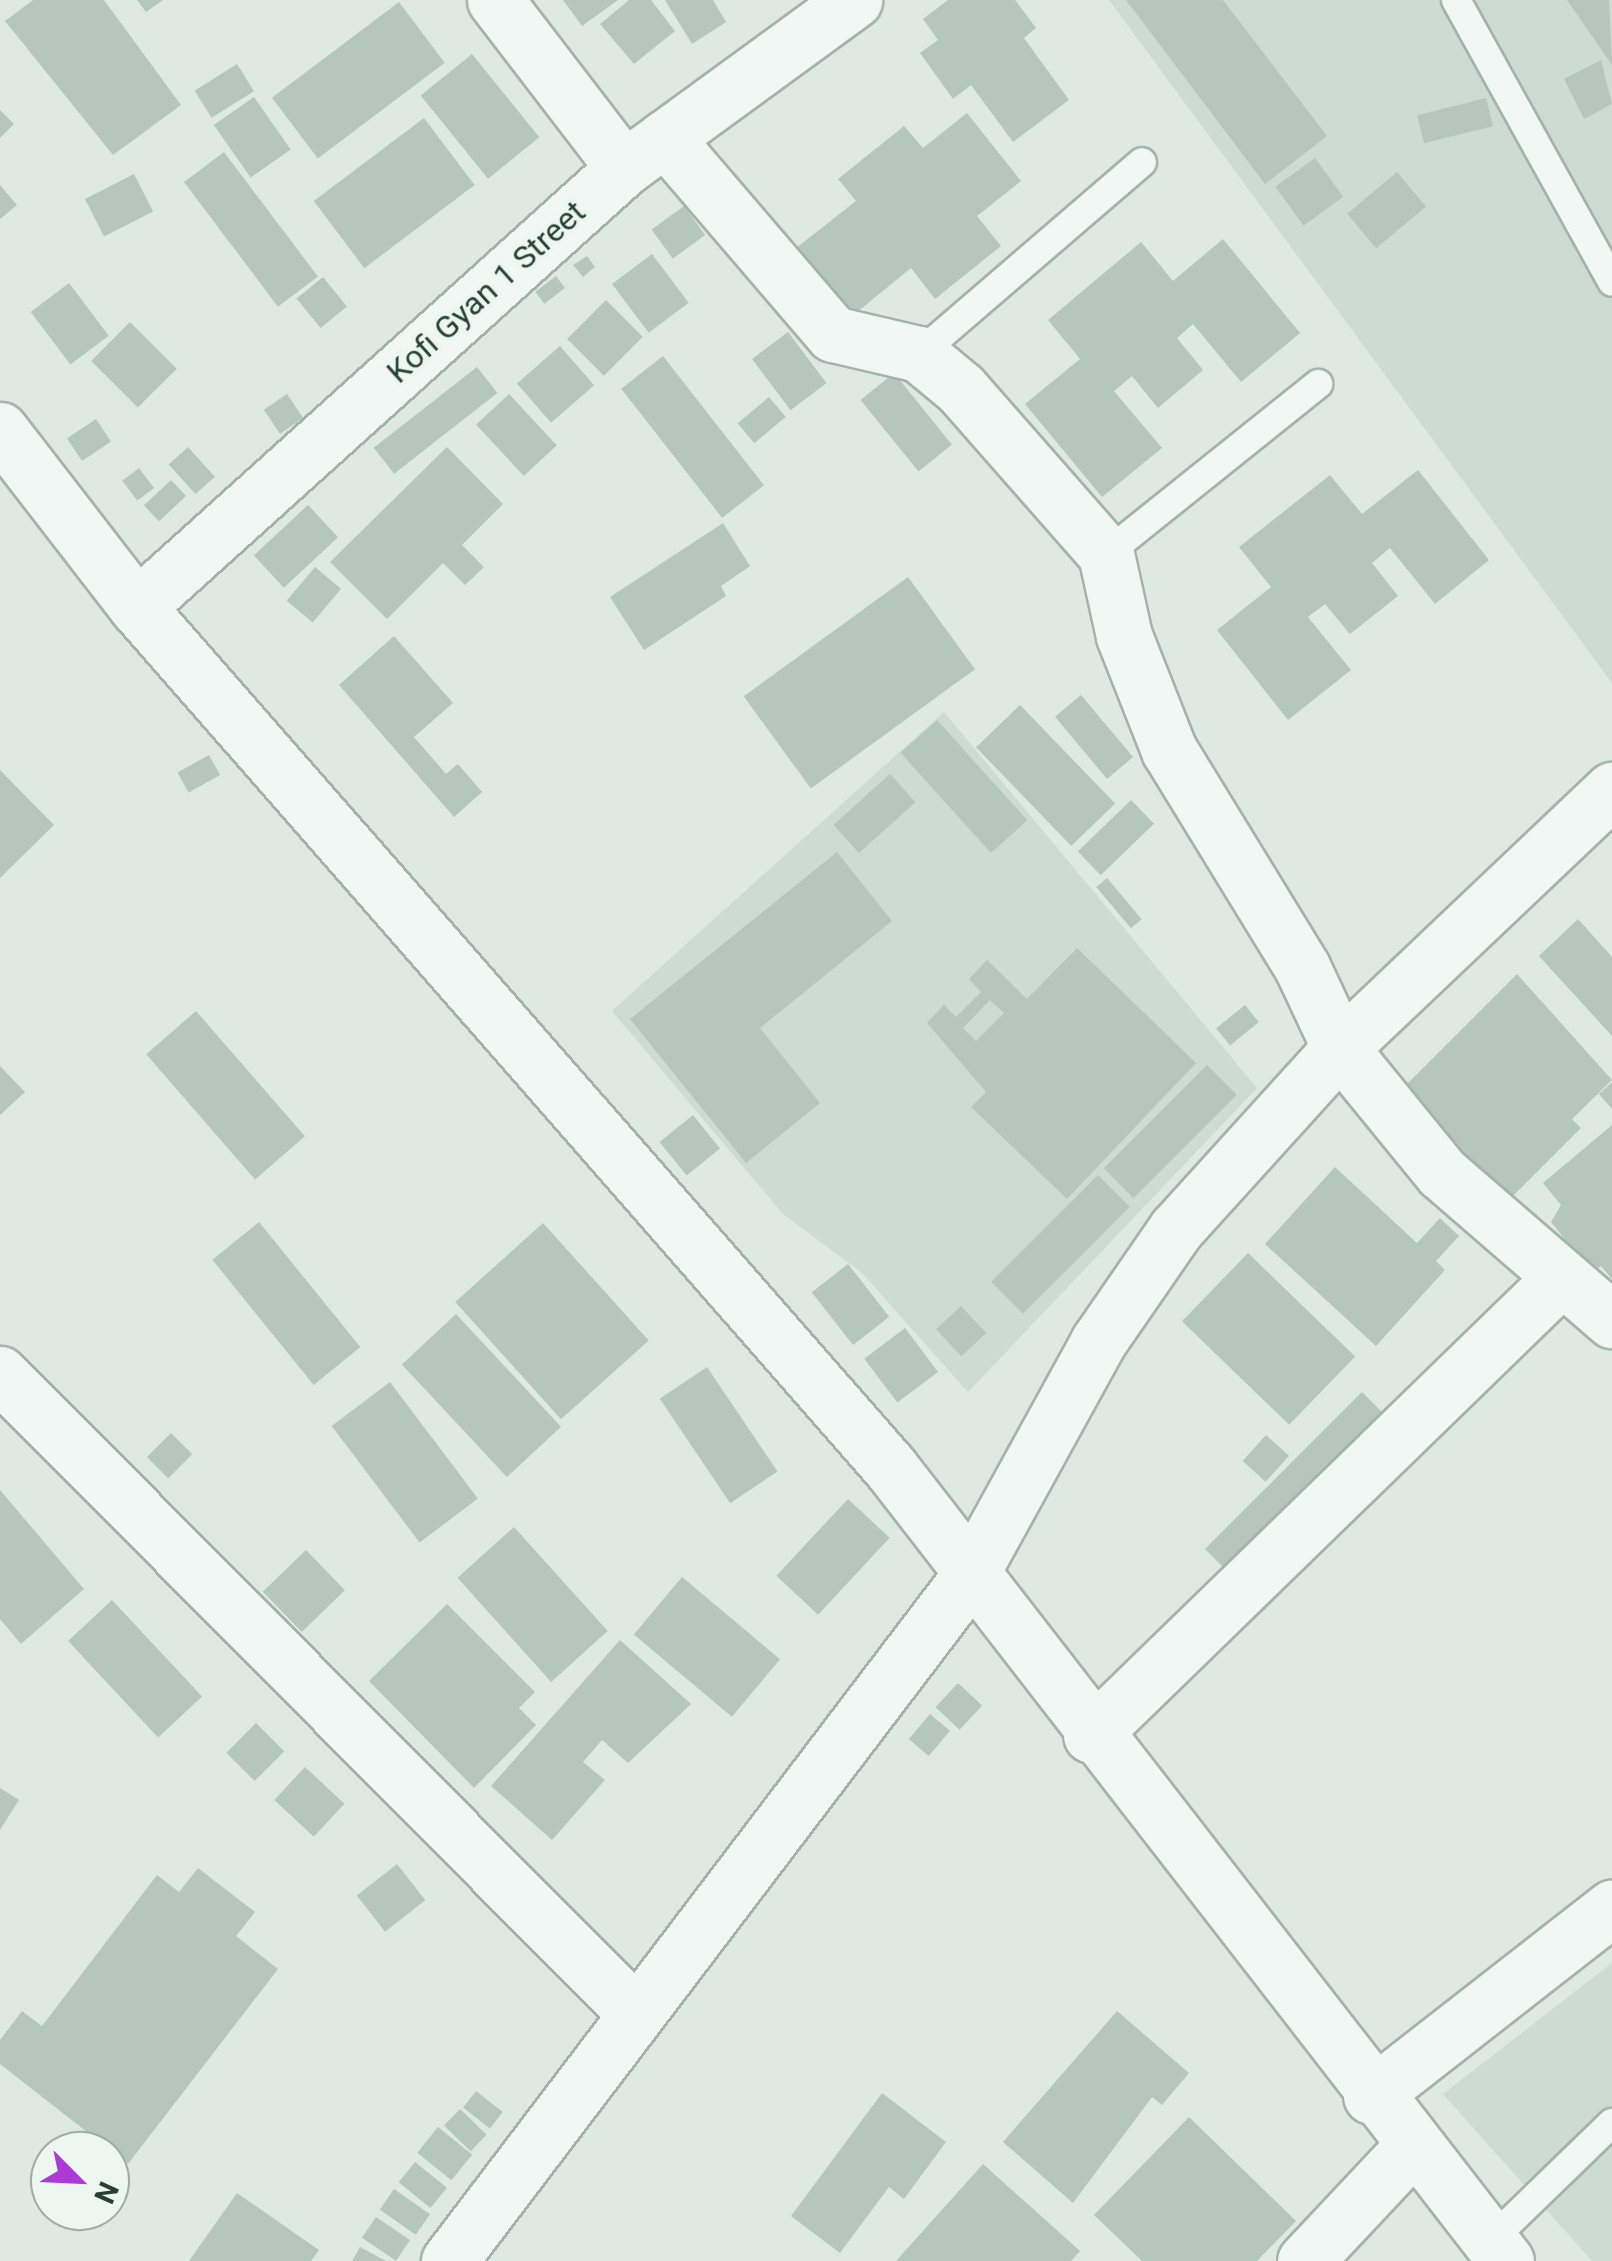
<!DOCTYPE html>
<html>
<head>
<meta charset="utf-8">
<style>
	body { margin:0 }
	#map { position:relative; width:1612px; height:2261px; overflow:hidden; background:#dee9e3; font-family:Roboto,sans-serif }
	div>[style] { position:absolute }
	[style*='--x'] { left:calc(var(--x)*1px); top:calc(var(--y)*1px); width:calc(var(--w)*1px); rotate:calc(var(--a)*1deg) }
	.built>* { inset:0; background:#ccdbd3 }
	.building>* { inset:0; background:#b5c6be; transform-origin:0 0 }
	.roads { filter:drop-shadow(2px 0 #a3b3ab) drop-shadow(-2px 0 #a3b3ab) drop-shadow(0 2px #a3b3ab) drop-shadow(0 -2px #a3b3ab) }
	.lane>* { height:28px; margin:-14px; padding:0 14px; transform-origin:14px; border-radius:14px; background:#f1f7f4 }
	.street>* { height:55px; margin:-27.5px; padding:0 27.5px; transform-origin:27.5px; border-radius:27.5px; background:#f1f7f4 }
	span { translate:-50% -50%; white-space:nowrap; text-align:center; line-height:1.15; -webkit-text-stroke:8px #eef6f2; paint-order:stroke }
	.street-label { font-size:32px; color:#264134 }
	.north { position:absolute; left:30px; top:2131px; width:100px; height:100px; box-sizing:border-box; background:#eef6f2; border:2px solid #9eaea6; border-radius:50%; rotate:114deg; font-size:28px; font-weight:700; line-height:40px; text-align:center; color:#264134 }
	.north::after { content:''; display:block; margin:auto; width:35px; height:45px; background:#ac39d8; clip-path:polygon(50% 0,100% 100%,50% 72%,0 100%) }
</style>
</head>
<body>
<div id="map">
	<div class="built">
		<i style="clip-path:polygon(1109px 0,1612px 0,1612px 683px)"></i>
		<i style="clip-path:polygon(944px 712px,1257px 1088px,968px 1392px,861px 1272px,783px 1214px,612px 1011px)"></i>
		<i style="clip-path:polygon(1612px 1963px,1612px 2261px,1592px 2261px,1443px 2094px)"></i>
	</div>
	<div class="building">
		<i style="clip-path:polygon(33px 0,104px 0,181px 105px,113px 155px,5px 21px)"></i>
		<i style="clip-path:polygon(137px 0,163px 0,146px 12px)"></i>
		<i style="clip-path:polygon(563px 0,618px 0,582px 26px)"></i>
		<i style="clip-path:polygon(629px 0,651px 0,675px 31px,634px 64px,600px 24px)"></i>
		<i style="clip-path:polygon(665px 0,713px 0,726px 22px,692px 44px)"></i>
		<i style="clip-path:polygon(948px 0,1015px 0,1036px 28px,1024px 38px,1069px 100px,1013px 142px,971px 85px,953px 99px,920px 53px,938px 40px,923px 19px)"></i>
		<i style="clip-path:polygon(1126px 0,1223px 0,1327px 136px,1265px 184px)"></i>
		<i style="clip-path:polygon(1567px 0,1609px 0,1612px 65px)"></i>
		<i style="left:399px;top:2px;width:76px;height:159px;rotate:53deg"></i>
		<i style="left:472px;top:54px;width:107px;height:66px;rotate:51deg"></i>
		<i style="clip-path:polygon(1601px 60px,1612px 104px,1584px 119px,1564px 79px)"></i>
		<i style="left:237px;top:64px;width:32px;height:50px;rotate:58deg"></i>
		<i style="left:254px;top:97px;width:64px;height:49px;rotate:55deg"></i>
		<i style="left:1486px;top:98px;width:29px;height:71px;rotate:76deg"></i>
		<i style="clip-path:polygon(0 110px,14px 124px,0 138px)"></i>
		<i style="clip-path:polygon(967px 113px,1021px 181px,977px 216px,1001px 246px,935px 299px,911px 268px,846px 321px,791px 252px,856px 201px,838px 179px,904px 126px,923px 148px)"></i>
		<i style="left:424px;top:118px;width:84px;height:138px;rotate:53deg"></i>
		<i style="left:224px;top:152px;width:156px;height:50px;rotate:53deg"></i>
		<i style="left:1315px;top:158px;width:48px;height:49px;rotate:54deg"></i>
		<i style="left:1397px;top:172px;width:45px;height:65px;rotate:50deg"></i>
		<i style="left:134px;top:174px;width:42px;height:55px;rotate:63deg"></i>
		<i style="clip-path:polygon(0 185px,17px 205px,0 219px)"></i>
		<i style="left:684px;top:206px;width:36px;height:40px;rotate:54deg"></i>
		<i style="clip-path:polygon(1223px 239px,1300px 333px,1241px 382px,1193px 324px,1177px 338px,1203px 370px,1158px 408px,1132px 376px,1114px 391px,1162px 448px,1102px 497px,1025px 404px,1080px 359px,1048px 320px,1141px 242px,1173px 281px)"></i>
		<i style="left:652px;top:254px;width:61px;height:50px;rotate:53deg"></i>
		<i style="clip-path:polygon(587px 256px,595px 267px,583px 277px,573px 265px)"></i>
		<i style="left:556px;top:276px;width:15px;height:26px;rotate:53deg"></i>
		<i style="left:323px;top:277px;width:38px;height:34px;rotate:51deg"></i>
		<i style="left:69px;top:283px;width:66px;height:48px;rotate:53deg"></i>
		<i style="left:606px;top:300px;width:52px;height:55px;rotate:45deg"></i>
		<i style="left:130px;top:322px;width:66px;height:55px;rotate:45deg"></i>
		<i style="left:788px;top:332px;width:64px;height:45px;rotate:53deg"></i>
		<i style="left:560px;top:346px;width:52px;height:57px;rotate:49deg"></i>
		<i style="left:663px;top:356px;width:164px;height:53px;rotate:52deg"></i>
		<i style="left:477px;top:367px;width:33px;height:131px;rotate:52deg"></i>
		<i style="left:894px;top:373px;width:92px;height:43px;rotate:51deg"></i>
		<i style="left:287px;top:394px;width:29px;height:28px;rotate:56deg"></i>
		<i style="left:509px;top:394px;width:70px;height:45px;rotate:47deg"></i>
		<i style="left:769px;top:397px;width:26px;height:41px;rotate:50deg"></i>
		<i style="left:96px;top:419px;width:27px;height:35px;rotate:56deg"></i>
		<i style="left:188px;top:447px;width:40px;height:26px;rotate:48deg"></i>
		<i style="clip-path:polygon(447px 447px,503px 504px,462px 545px,484px 567px,465px 585px,443px 563px,387px 619px,330px 562px)"></i>
		<i style="left:139px;top:468px;width:25px;height:21px;rotate:53deg"></i>
		<i style="clip-path:polygon(1418px 470px,1489px 560px,1435px 604px,1390px 548px,1372px 563px,1398px 596px,1350px 634px,1325px 604px,1308px 617px,1351px 670px,1288px 720px,1217px 630px,1271px 587px,1239px 547px,1330px 475px,1362px 514px)"></i>
		<i style="left:171px;top:480px;width:22px;height:37px;rotate:47deg"></i>
		<i style="left:308px;top:505px;width:44px;height:74px;rotate:47deg"></i>
		<i style="clip-path:polygon(723px 523px,750px 566px,721px 586px,726px 596px,644px 650px,610px 597px)"></i>
		<i style="left:315px;top:567px;width:34px;height:44px;rotate:40deg"></i>
		<i style="left:908px;top:577px;width:114px;height:203px;rotate:54deg"></i>
		<i style="clip-path:polygon(394px 636px,453px 703px,414px 737px,446px 774px,458px 764px,482px 792px,454px 817px,339px 685px)"></i>
		<i style="left:1081px;top:695px;width:81px;height:34px;rotate:50deg"></i>
		<i style="left:1020px;top:705px;width:137px;height:61px;rotate:46deg"></i>
		<i style="left:937px;top:720px;width:135px;height:49px;rotate:48deg"></i>
		<i style="left:209px;top:755px;width:23px;height:36px;rotate:61deg"></i>
		<i style="clip-path:polygon(0 770px,54px 825px,0 878px)"></i>
		<i style="left:890px;top:774px;width:38px;height:76px;rotate:48deg"></i>
		<i style="left:1131px;top:800px;width:33px;height:74px;rotate:46deg"></i>
		<i style="clip-path:polygon(837px 852px,892px 921px,760px 1028px,820px 1103px,746px 1163px,630px 1019px)"></i>
		<i style="left:1107px;top:878px;width:54px;height:14px;rotate:50deg"></i>
		<i style="clip-path:polygon(1578px 919px,1612px 957px,1612px 1036px,1539px 956px)"></i>
		<i style="clip-path:polygon(evenodd,1077px 948px,1196px 1063px,1067px 1199px,971px 1107px,986px 1092px,927px 1023px,944px 1005px,956px 1017px,981px 992px,969px 979px,987px 960px,1027px 999px,1077px 948px,990px 1000px,1004px 1013px,976px 1041px,963px 1028px,990px 1000px)"></i>
		<i style="clip-path:polygon(1517px 974px,1612px 1080px,1572px 1119px,1581px 1128px,1506px 1203px,1398px 1093px)"></i>
		<i style="left:1245px;top:1005px;width:22px;height:37px;rotate:51deg"></i>
		<i style="left:196px;top:1011px;width:166px;height:66px;rotate:49deg"></i>
		<i style="left:1207px;top:1065px;width:42px;height:146px;rotate:45deg"></i>
		<i style="clip-path:polygon(0 1066px,25px 1092px,0 1115px)"></i>
		<i style="clip-path:polygon(1612px 1082px,1612px 1109px,1599px 1094px)"></i>
		<i style="left:693px;top:1115px;width:43px;height:43px;rotate:51deg"></i>
		<i style="clip-path:polygon(1612px 1125px,1612px 1279px,1601px 1266px,1592px 1273px,1551px 1222px,1561px 1205px,1543px 1183px)"></i>
		<i style="clip-path:polygon(1335px 1167px,1417px 1243px,1440px 1218px,1459px 1236px,1436px 1261px,1445px 1270px,1376px 1346px,1265px 1244px)"></i>
		<i style="left:1098px;top:1175px;width:45px;height:151px;rotate:45deg"></i>
		<i style="left:259px;top:1222px;width:161px;height:60px;rotate:51deg"></i>
		<i style="left:543px;top:1223px;width:158px;height:118px;rotate:48deg"></i>
		<i style="left:1248px;top:1253px;width:149px;height:95px;rotate:44deg"></i>
		<i style="left:848px;top:1264px;width:67px;height:46px;rotate:52deg"></i>
		<i style="left:961px;top:1306px;width:37px;height:34px;rotate:47deg"></i>
		<i style="left:456px;top:1314px;width:154px;height:74px;rotate:47deg"></i>
		<i style="left:905px;top:1328px;width:55px;height:51px;rotate:53deg"></i>
		<i style="left:707px;top:1367px;width:126px;height:57px;rotate:56deg"></i>
		<i style="left:390px;top:1382px;width:146px;height:73px;rotate:53deg"></i>
		<i style="left:1362px;top:1392px;width:41px;height:222px;rotate:45deg"></i>
		<i style="left:171px;top:1433px;width:30px;height:34px;rotate:45deg"></i>
		<i style="left:1266px;top:1435px;width:31px;height:35px;rotate:42deg"></i>
		<i style="clip-path:polygon(0 1490px,84px 1589px,21px 1644px,0 1619px)"></i>
		<i style="left:848px;top:1499px;width:57px;height:105px;rotate:43deg"></i>
		<i style="left:514px;top:1527px;width:140px;height:76px;rotate:48deg"></i>
		<i style="left:306px;top:1550px;width:56px;height:60px;rotate:46deg"></i>
		<i style="left:682px;top:1577px;width:128px;height:75px;rotate:40deg"></i>
		<i style="left:112px;top:1600px;width:132px;height:60px;rotate:47deg"></i>
		<i style="clip-path:polygon(447px 1604px,535px 1692px,519px 1708px,536px 1725px,474px 1788px,369px 1681px)"></i>
		<i style="clip-path:polygon(620px 1640px,691px 1704px,628px 1763px,602px 1740px,583px 1762px,605px 1780px,552px 1840px,491px 1786px)"></i>
		<i style="left:958px;top:1683px;width:33px;height:33px;rotate:43deg"></i>
		<i style="left:930px;top:1714px;width:26px;height:33px;rotate:40deg"></i>
		<i style="left:256px;top:1723px;width:40px;height:42px;rotate:45deg"></i>
		<i style="left:305px;top:1767px;width:54px;height:45px;rotate:43deg"></i>
		<i style="clip-path:polygon(0 1788px,19px 1800px,0 1830px)"></i>
		<i style="left:397px;top:1864px;width:46px;height:51px;rotate:52deg"></i>
		<i style="clip-path:polygon(198px 1868px,255px 1912px,236px 1936px,278px 1969px,128px 2164px,0 2064px,0 2040px,22px 2011px,42px 2026px,157px 1875px,179px 1892px)"></i>
		<i style="clip-path:polygon(1117px 2011px,1189px 2073px,1162px 2105px,1152px 2097px,1073px 2203px,1003px 2142px)"></i>
		<i style="left:476px;top:2091px;width:34px;height:21px;rotate:38deg"></i>
		<i style="clip-path:polygon(882px 2093px,946px 2142px,904px 2199px,889px 2187px,840px 2253px,791px 2216px)"></i>
		<i style="left:460px;top:2109px;width:37px;height:23px;rotate:44deg"></i>
		<i style="clip-path:polygon(1189px 2117px,1296px 2221px,1257px 2261px,1142px 2261px,1094px 2215px)"></i>
		<i style="left:438px;top:2127px;width:44px;height:33px;rotate:39deg"></i>
		<i style="left:415px;top:2162px;width:41px;height:26px;rotate:39deg"></i>
		<i style="clip-path:polygon(983px 2164px,1080px 2251px,1071px 2261px,896px 2261px)"></i>
		<i style="left:394px;top:2189px;width:44px;height:25px;rotate:35deg"></i>
		<i style="clip-path:polygon(237px 2193px,319px 2250px,311px 2261px,189px 2261px)"></i>
		<i style="left:376px;top:2217px;width:41px;height:25px;rotate:34deg"></i>
		<i style="clip-path:polygon(360px 2247px,386px 2261px,352px 2261px)"></i>
	</div>
	<div class="roads">
		<div class="lane">
			<i style="--x:1456;--y:0;--w:322;--a:61"></i>
			<i style="--x:919;--y:354;--w:294;--a:-40.7"></i>
			<i style="--x:1106;--y:554;--w:272;--a:-38.7"></i>
			<i style="--x:1489;--y:2242;--w:171;--a:-44.1"></i>
		</div>
		<div class="street">
			<i style="--x:495;--y:0;--w:212;--a:52.5"></i>
			<i style="--x:665;--y:138;--w:258;--a:49.4"></i>
			<i style="--x:833;--y:334;--w:88;--a:13.1"></i>
			<i style="--x:919;--y:354;--w:55;--a:39.8"></i>
			<i style="--x:961;--y:389;--w:220;--a:48.7"></i>
			<i style="--x:1106;--y:554;--w:84;--a:77.6"></i>
			<i style="--x:1124;--y:636;--w:123;--a:68.5"></i>
			<i style="--x:1169;--y:750;--w:255;--a:58.5"></i>
			<i style="--x:1302;--y:967;--w:89;--a:64.9"></i>
			<i style="--x:1340;--y:1048;--w:161;--a:50.8"></i>
			<i style="--x:1442;--y:1173;--w:225;--a:40.9"></i>
			<i style="--x:0;--y:430;--w:224;--a:52.3"></i>
			<i style="--x:137;--y:607;--w:1143;--a:48.8"></i>
			<i style="--x:890;--y:1467;--w:1005;--a:52.2"></i>
			<i style="--x:137;--y:607;--w:656;--a:-42.03"></i>
			<i style="--x:624;--y:168;--w:285;--a:-36.1"></i>
			<i style="--x:0;--y:1374;--w:902;--a:45.18"></i>
			<i style="--x:1091;--y:1735;--w:653;--a:-44.19"></i>
			<i style="--x:1371;--y:2096;--w:306;--a:-38"></i>
			<i style="--x:449;--y:2261;--w:859;--a:-52.76"></i>
			<i style="--x:969;--y:1577;--w:268;--a:-61.2"></i>
			<i style="--x:1098;--y:1342;--w:137;--a:-55.4"></i>
			<i style="--x:1176;--y:1229;--w:244;--a:-47.8"></i>
			<i style="--x:1340;--y:1048;--w:375;--a:-43.5"></i>
			<i style="--x:1305;--y:2261;--w:155;--a:-46.8"></i>
		</div>
	</div>
	<div class="street-label">
		<span style="left:486px;top:292px;rotate:-42deg">Kofi Gyan 1 Street</span>
	</div>
	<div class="north">N</div>
</div>
</body>
</html>
